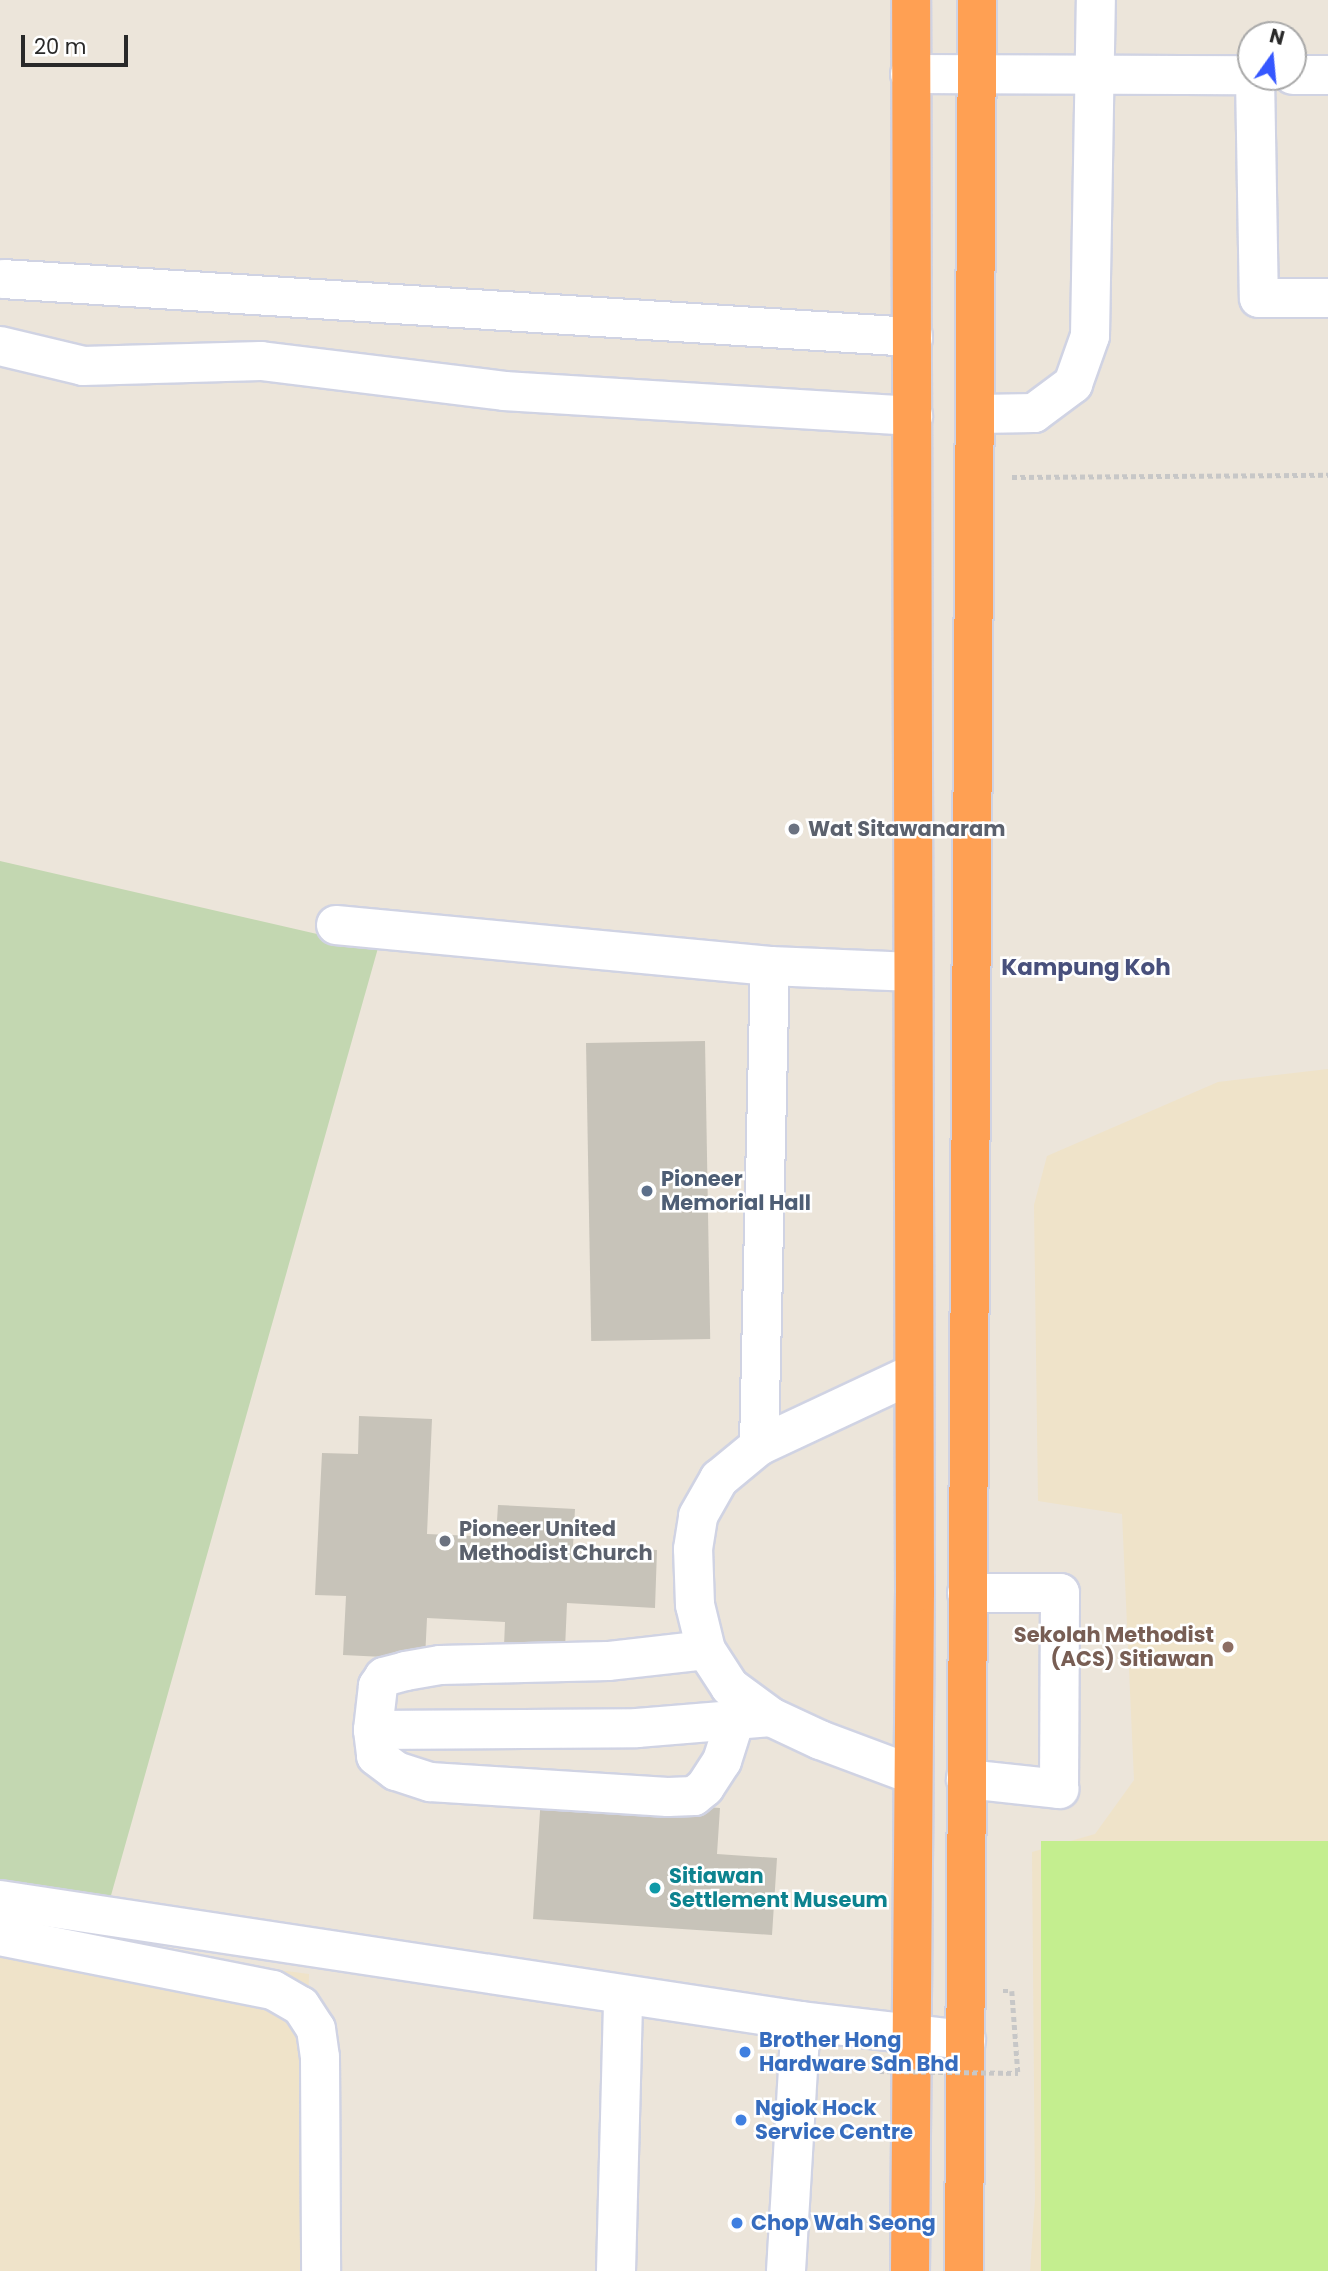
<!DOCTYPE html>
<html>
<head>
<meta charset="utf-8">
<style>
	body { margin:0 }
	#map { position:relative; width:1328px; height:2271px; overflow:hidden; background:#ece5da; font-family:Poppins,sans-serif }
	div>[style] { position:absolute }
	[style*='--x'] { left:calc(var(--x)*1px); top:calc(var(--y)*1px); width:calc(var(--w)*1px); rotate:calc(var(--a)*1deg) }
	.education>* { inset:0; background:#efe3c9 }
	.cemetery>* { inset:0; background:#c3d7b1 }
	.pitch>* { inset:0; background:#c4ee8f; transform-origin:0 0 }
	.building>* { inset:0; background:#c7c3b9; transform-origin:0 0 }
	.path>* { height:4.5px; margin-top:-2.25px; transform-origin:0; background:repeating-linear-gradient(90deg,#c7c7c7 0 5px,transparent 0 8.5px) }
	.roads { filter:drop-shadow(2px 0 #d0d3e3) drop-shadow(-2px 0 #d0d3e3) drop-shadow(0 2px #d0d3e3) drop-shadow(0 -2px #d0d3e3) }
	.minor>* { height:38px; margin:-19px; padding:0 19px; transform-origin:19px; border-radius:19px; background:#fff }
	.highway>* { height:38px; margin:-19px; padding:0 19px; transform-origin:19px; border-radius:19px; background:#ffa053 }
	.path-bridge>* { height:4.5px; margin-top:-2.25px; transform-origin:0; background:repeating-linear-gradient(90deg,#c7c7c7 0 5px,transparent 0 8.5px) }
	.dots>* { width:19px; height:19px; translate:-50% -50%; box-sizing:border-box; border:4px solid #fff; border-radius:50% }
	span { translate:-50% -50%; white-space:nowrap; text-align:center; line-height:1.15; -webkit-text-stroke:5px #fff; paint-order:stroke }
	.worship-label { font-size:21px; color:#5b616d; font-weight:700 }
	.left { translate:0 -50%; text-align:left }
	.service-label { font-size:21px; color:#4e5e75; font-weight:700 }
	.education-label { font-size:21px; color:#785e54; font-weight:700 }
	.right { translate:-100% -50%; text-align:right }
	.culture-label { font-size:21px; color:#0d838f; font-weight:700 }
	.shop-label { font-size:21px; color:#366cbe; font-weight:700 }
	.neighbourhood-label { font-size:23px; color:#48507c; font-weight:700 }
	.north { position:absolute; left:1237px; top:21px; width:70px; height:70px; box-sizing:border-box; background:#fff; border:2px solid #a9a9a9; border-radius:50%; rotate:15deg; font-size:19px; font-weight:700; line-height:28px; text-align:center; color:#292929 }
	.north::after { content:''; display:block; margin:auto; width:24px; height:32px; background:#3557ff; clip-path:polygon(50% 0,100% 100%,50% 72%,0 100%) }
	.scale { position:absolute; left:21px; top:35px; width:107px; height:32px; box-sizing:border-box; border:4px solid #292929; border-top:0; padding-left:9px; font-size:21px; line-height:24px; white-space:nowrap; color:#292929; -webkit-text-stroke:5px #fff; paint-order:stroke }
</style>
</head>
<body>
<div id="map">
	<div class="education">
		<i style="clip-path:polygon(1328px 1069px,1328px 2271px,1030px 2271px,1035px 2200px,1032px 1852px,1095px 1834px,1134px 1780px,1122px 1514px,1038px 1501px,1034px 1205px,1047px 1156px,1218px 1082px)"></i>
		<i style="clip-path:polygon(0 1933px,309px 1974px,300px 2271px,0 2271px)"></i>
	</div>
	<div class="cemetery">
		<i style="clip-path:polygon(0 861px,378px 948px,110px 1899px,0 1883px)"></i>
	</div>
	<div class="pitch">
		<i style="left:1328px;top:1841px;width:430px;height:287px;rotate:90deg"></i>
	</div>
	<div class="building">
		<i style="left:705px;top:1041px;width:298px;height:119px;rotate:89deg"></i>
		<i style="clip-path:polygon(359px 1416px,432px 1419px,427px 1534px,496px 1537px,498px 1505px,575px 1509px,573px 1546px,657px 1550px,655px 1608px,567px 1603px,565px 1649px,504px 1646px,505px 1622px,427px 1618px,425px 1659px,343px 1655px,346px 1596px,315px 1595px,322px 1453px,358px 1454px)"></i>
		<i style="clip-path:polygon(541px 1796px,720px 1808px,717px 1854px,777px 1858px,772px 1935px,533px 1919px)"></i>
	</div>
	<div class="path">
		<i style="--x:1012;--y:477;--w:316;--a:-0.4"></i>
		<i style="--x:1003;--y:1991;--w:9;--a:0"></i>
		<i style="--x:1012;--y:1991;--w:82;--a:85.8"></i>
	</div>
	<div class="roads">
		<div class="minor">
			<i style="--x:910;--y:74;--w:341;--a:0.2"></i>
			<i style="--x:1293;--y:75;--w:35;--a:0"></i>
			<i style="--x:1255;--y:77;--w:221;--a:89"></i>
			<i style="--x:1259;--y:298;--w:69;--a:0"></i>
			<i style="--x:3;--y:279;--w:912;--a:3.65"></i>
			<i style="--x:0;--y:346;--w:85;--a:13.5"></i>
			<i style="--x:83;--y:366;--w:178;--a:-1.6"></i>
			<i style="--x:261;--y:361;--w:245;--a:7"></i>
			<i style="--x:504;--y:391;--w:410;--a:3.5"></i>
			<i style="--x:977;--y:414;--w:57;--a:-1"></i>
			<i style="--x:1034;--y:413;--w:49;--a:-36.6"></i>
			<i style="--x:1073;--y:384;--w:51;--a:-70.5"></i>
			<i style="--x:1090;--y:336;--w:336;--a:-89"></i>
			<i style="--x:336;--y:925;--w:436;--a:5.4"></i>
			<i style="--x:770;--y:966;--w:143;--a:2.4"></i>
			<i style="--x:759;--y:1446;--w:480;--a:-88.7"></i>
			<i style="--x:706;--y:1650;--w:99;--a:173.6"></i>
			<i style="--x:608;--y:1661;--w:168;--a:178.6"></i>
			<i style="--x:440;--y:1665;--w:35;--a:170"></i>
			<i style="--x:406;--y:1671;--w:23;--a:165"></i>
			<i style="--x:384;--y:1677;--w:11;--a:124"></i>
			<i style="--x:378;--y:1686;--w:44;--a:96.5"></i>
			<i style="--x:373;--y:1730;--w:264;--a:-0.4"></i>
			<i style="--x:637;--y:1728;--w:134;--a:-4.7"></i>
			<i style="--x:373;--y:1730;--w:26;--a:83"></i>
			<i style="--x:376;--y:1756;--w:25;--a:37"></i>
			<i style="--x:396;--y:1771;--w:36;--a:18"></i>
			<i style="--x:430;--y:1782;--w:238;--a:3.6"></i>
			<i style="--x:668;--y:1797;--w:26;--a:-2"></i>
			<i style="--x:694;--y:1796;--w:14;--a:-39"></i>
			<i style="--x:705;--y:1787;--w:31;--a:-57"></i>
			<i style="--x:722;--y:1761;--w:43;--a:-72.4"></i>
			<i style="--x:911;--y:1774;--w:97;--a:-159.5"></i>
			<i style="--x:820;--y:1740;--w:54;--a:-154.9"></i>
			<i style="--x:771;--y:1717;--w:51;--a:-143.8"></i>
			<i style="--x:730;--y:1687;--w:44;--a:-123"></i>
			<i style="--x:706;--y:1650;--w:46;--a:-103.7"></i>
			<i style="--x:695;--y:1605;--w:56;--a:-92"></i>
			<i style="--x:693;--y:1549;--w:33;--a:-81"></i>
			<i style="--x:698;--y:1516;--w:43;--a:-60.4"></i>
			<i style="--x:719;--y:1479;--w:52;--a:-39.5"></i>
			<i style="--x:759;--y:1446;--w:170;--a:-25.1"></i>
			<i style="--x:966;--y:1779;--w:94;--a:6.1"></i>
			<i style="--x:1059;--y:1789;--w:196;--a:-89.7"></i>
			<i style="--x:1060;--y:1593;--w:93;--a:180"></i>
			<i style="--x:0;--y:1900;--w:810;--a:8.59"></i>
			<i style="--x:801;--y:2021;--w:166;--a:6.6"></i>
			<i style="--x:0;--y:1936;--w:278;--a:11.2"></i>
			<i style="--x:273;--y:1990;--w:32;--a:30"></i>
			<i style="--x:301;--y:2006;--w:27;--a:57"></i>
			<i style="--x:316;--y:2029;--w:28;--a:82"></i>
			<i style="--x:320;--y:2057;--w:214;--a:89.7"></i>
			<i style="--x:616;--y:2271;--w:276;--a:-88.5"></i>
			<i style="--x:786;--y:2271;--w:250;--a:-86.6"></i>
		</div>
		<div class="highway">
			<i style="--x:910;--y:2271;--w:678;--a:-89.58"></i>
			<i style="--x:915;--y:1593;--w:1593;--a:-90.14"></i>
			<i style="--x:964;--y:2271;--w:2271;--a:-89.67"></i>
		</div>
	</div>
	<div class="path-bridge">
		<i style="--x:879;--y:2071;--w:139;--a:0.8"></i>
	</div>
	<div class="dots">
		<i style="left:794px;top:829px;background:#6b7280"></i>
		<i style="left:647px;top:1191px;background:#5c6f8a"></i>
		<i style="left:445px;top:1541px;background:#6b7280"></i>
		<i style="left:1228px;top:1647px;background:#8d6e63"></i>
		<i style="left:655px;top:1888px;background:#0f9aa8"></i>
		<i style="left:745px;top:2052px;background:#3f7fe0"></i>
		<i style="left:741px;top:2120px;background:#3f7fe0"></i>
		<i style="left:737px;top:2223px;background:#3f7fe0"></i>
	</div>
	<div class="worship-label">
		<span class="left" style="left:808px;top:829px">Wat Sitawanaram</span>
		<span class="left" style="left:459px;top:1541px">Pioneer United<br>Methodist Church</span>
	</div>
	<div class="service-label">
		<span class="left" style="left:661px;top:1191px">Pioneer<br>Memorial Hall</span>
	</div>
	<div class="education-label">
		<span class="right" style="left:1214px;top:1647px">Sekolah Methodist<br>(ACS) Sitiawan</span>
	</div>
	<div class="culture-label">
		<span class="left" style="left:669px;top:1888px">Sitiawan<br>Settlement Museum</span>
	</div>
	<div class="shop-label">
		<span class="left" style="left:759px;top:2052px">Brother Hong<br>Hardware Sdn Bhd</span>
		<span class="left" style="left:755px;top:2120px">Ngiok Hock<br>Service Centre</span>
		<span class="left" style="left:751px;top:2223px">Chop Wah Seong</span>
	</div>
	<div class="neighbourhood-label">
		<span style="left:1086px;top:967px">Kampung Koh</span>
	</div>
	<div class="north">N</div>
	<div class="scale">20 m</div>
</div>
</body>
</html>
